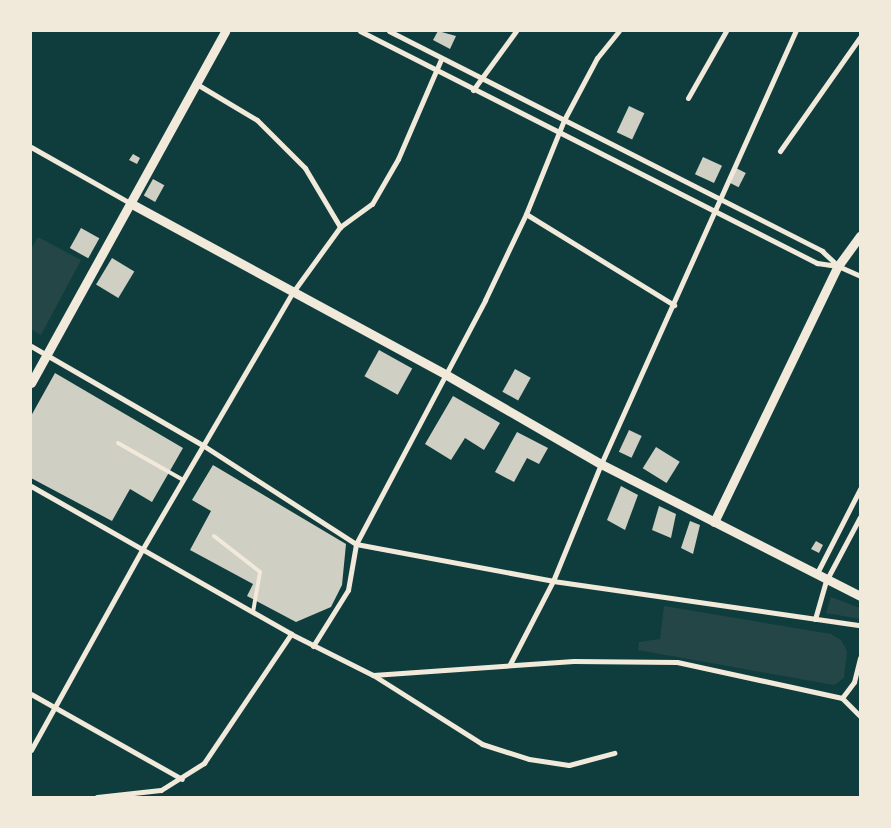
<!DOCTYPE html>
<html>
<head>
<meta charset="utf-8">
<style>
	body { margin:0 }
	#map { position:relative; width:891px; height:828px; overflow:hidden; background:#0f3d3e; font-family:"Zilla Slab",serif }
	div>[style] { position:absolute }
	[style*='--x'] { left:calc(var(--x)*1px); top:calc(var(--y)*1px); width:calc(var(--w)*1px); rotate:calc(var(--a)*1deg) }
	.green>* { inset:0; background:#244646 }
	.building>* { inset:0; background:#cfcfc3; transform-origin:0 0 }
	.service>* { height:4px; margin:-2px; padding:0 2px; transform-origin:2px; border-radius:2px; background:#f1e9da }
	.minor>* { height:5px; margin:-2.5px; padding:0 2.5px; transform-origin:2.5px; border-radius:2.5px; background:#f1e9da }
	.tertiary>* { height:9px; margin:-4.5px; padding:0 4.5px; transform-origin:4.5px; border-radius:4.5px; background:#f1e9da }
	span { translate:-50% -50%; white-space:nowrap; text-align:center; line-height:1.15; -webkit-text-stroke:5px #f1e9da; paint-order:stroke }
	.frame { position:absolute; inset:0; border:32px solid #f1e9da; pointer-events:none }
</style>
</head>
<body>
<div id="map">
	<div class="green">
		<i style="clip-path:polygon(38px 237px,81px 260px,41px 335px,31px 329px,31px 249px)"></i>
		<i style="clip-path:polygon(831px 597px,860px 608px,860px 619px,826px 613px)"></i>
		<i style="clip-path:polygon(664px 606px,831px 634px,841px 640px,847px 651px,844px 678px,834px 685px,638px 650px,639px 642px,660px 639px)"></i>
	</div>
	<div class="building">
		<i style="clip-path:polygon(438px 31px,456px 36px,450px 49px,433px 40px)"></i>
		<i style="left:629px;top:106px;width:17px;height:29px;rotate:25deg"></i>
		<i style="clip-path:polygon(133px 154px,140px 158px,137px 164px,129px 160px)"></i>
		<i style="left:703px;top:157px;width:21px;height:19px;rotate:25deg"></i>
		<i style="left:736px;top:168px;width:11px;height:16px;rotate:27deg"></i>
		<i style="left:153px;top:179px;width:13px;height:19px;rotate:29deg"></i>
		<i style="left:81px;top:228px;width:21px;height:23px;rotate:29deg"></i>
		<i style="left:112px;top:258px;width:26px;height:31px;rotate:31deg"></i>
		<i style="left:379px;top:350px;width:38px;height:30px;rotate:29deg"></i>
		<i style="left:515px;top:369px;width:18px;height:26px;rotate:29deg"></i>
		<i style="clip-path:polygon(55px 373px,183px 448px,152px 502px,130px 489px,112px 521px,31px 478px,31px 416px)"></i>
		<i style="clip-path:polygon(453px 396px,500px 423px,484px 450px,465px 438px,451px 460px,425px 444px)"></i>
		<i style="left:629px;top:430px;width:14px;height:24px;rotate:25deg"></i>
		<i style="clip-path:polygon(517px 432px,548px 448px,539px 464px,527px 458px,514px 482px,495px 472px)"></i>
		<i style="left:656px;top:447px;width:28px;height:25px;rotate:32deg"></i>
		<i style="clip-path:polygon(213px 465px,346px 544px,342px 585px,331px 607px,296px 622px,247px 596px,253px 584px,190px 550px,211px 511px,192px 500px)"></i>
		<i style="clip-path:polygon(621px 486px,638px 495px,625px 530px,607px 520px)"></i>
		<i style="clip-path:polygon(659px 506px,676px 514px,671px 538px,652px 530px)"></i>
		<i style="clip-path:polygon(690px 521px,700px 525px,693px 554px,681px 548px)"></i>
		<i style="clip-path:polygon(816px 541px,823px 545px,819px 553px,811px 549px)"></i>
	</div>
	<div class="service">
		<i style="--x:118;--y:443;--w:75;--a:29.6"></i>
		<i style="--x:214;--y:536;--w:58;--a:38"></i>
		<i style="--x:260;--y:572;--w:41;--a:99.9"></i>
	</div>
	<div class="minor">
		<i style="--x:360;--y:31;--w:513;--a:26.92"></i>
		<i style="--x:817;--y:263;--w:21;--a:8"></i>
		<i style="--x:838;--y:266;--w:24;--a:24"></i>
		<i style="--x:389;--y:31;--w:486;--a:26.9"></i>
		<i style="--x:822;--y:251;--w:22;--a:43"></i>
		<i style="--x:195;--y:83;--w:72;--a:30.8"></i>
		<i style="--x:257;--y:120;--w:68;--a:45"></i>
		<i style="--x:305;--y:168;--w:69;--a:59.3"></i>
		<i style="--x:473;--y:90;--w:73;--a:-53.9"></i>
		<i style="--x:688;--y:98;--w:77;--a:-60.4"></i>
		<i style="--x:31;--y:147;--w:114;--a:29.5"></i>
		<i style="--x:780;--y:151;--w:139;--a:-54.9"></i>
		<i style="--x:526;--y:214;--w:174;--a:31.6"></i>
		<i style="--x:31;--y:346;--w:200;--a:30"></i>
		<i style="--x:204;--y:446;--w:181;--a:32.8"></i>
		<i style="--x:356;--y:544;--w:200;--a:10.6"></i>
		<i style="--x:553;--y:581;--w:310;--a:8.2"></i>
		<i style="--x:31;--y:486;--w:299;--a:29.6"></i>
		<i style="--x:291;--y:634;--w:92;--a:26.6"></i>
		<i style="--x:373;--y:675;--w:129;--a:32.3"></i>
		<i style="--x:482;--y:744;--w:49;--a:17.7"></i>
		<i style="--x:529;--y:759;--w:40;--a:8.5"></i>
		<i style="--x:569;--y:765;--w:47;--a:-14.9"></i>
		<i style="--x:816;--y:575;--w:97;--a:-62.9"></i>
		<i style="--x:815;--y:619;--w:40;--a:-74"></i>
		<i style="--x:826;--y:581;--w:72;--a:-62"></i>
		<i style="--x:313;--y:646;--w:66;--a:-58"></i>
		<i style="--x:348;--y:590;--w:47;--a:-80.1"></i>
		<i style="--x:356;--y:544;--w:276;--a:-62.1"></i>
		<i style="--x:485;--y:300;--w:95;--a:-64.5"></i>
		<i style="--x:526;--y:214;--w:101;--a:-68"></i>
		<i style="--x:564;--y:120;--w:70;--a:-62"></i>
		<i style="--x:597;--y:58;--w:35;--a:-51"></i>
		<i style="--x:510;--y:664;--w:93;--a:-62.6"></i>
		<i style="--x:553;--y:581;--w:126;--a:-67.7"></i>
		<i style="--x:601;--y:464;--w:475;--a:-65.8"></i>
		<i style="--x:373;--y:675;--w:201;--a:-4"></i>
		<i style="--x:574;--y:661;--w:103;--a:0.6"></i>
		<i style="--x:677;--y:662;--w:169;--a:12.3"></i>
		<i style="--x:842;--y:698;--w:20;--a:-53"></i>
		<i style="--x:854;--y:682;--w:25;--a:-76"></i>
		<i style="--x:31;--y:694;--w:173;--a:29.4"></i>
		<i style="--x:842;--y:698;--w:25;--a:45"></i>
		<i style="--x:31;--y:750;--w:229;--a:-61"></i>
		<i style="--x:142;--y:550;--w:299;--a:-59.7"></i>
		<i style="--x:293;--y:292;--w:80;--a:-54.1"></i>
		<i style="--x:340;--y:227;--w:39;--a:-36"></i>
		<i style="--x:372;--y:204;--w:52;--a:-60"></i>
		<i style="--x:398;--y:159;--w:109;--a:-66.7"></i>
		<i style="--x:97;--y:797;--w:64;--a:-6.2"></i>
		<i style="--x:161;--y:790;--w:51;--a:-32.1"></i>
		<i style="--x:204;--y:763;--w:156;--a:-56"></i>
	</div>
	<div class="tertiary">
		<i style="--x:130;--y:203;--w:358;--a:28.5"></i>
		<i style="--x:445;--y:374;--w:180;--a:30"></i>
		<i style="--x:601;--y:464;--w:291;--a:27"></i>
		<i style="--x:31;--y:383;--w:402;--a:-61.1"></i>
		<i style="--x:714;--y:522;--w:284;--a:-64.2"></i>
		<i style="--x:838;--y:266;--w:37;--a:-54"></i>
	</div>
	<div class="frame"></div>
</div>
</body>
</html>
